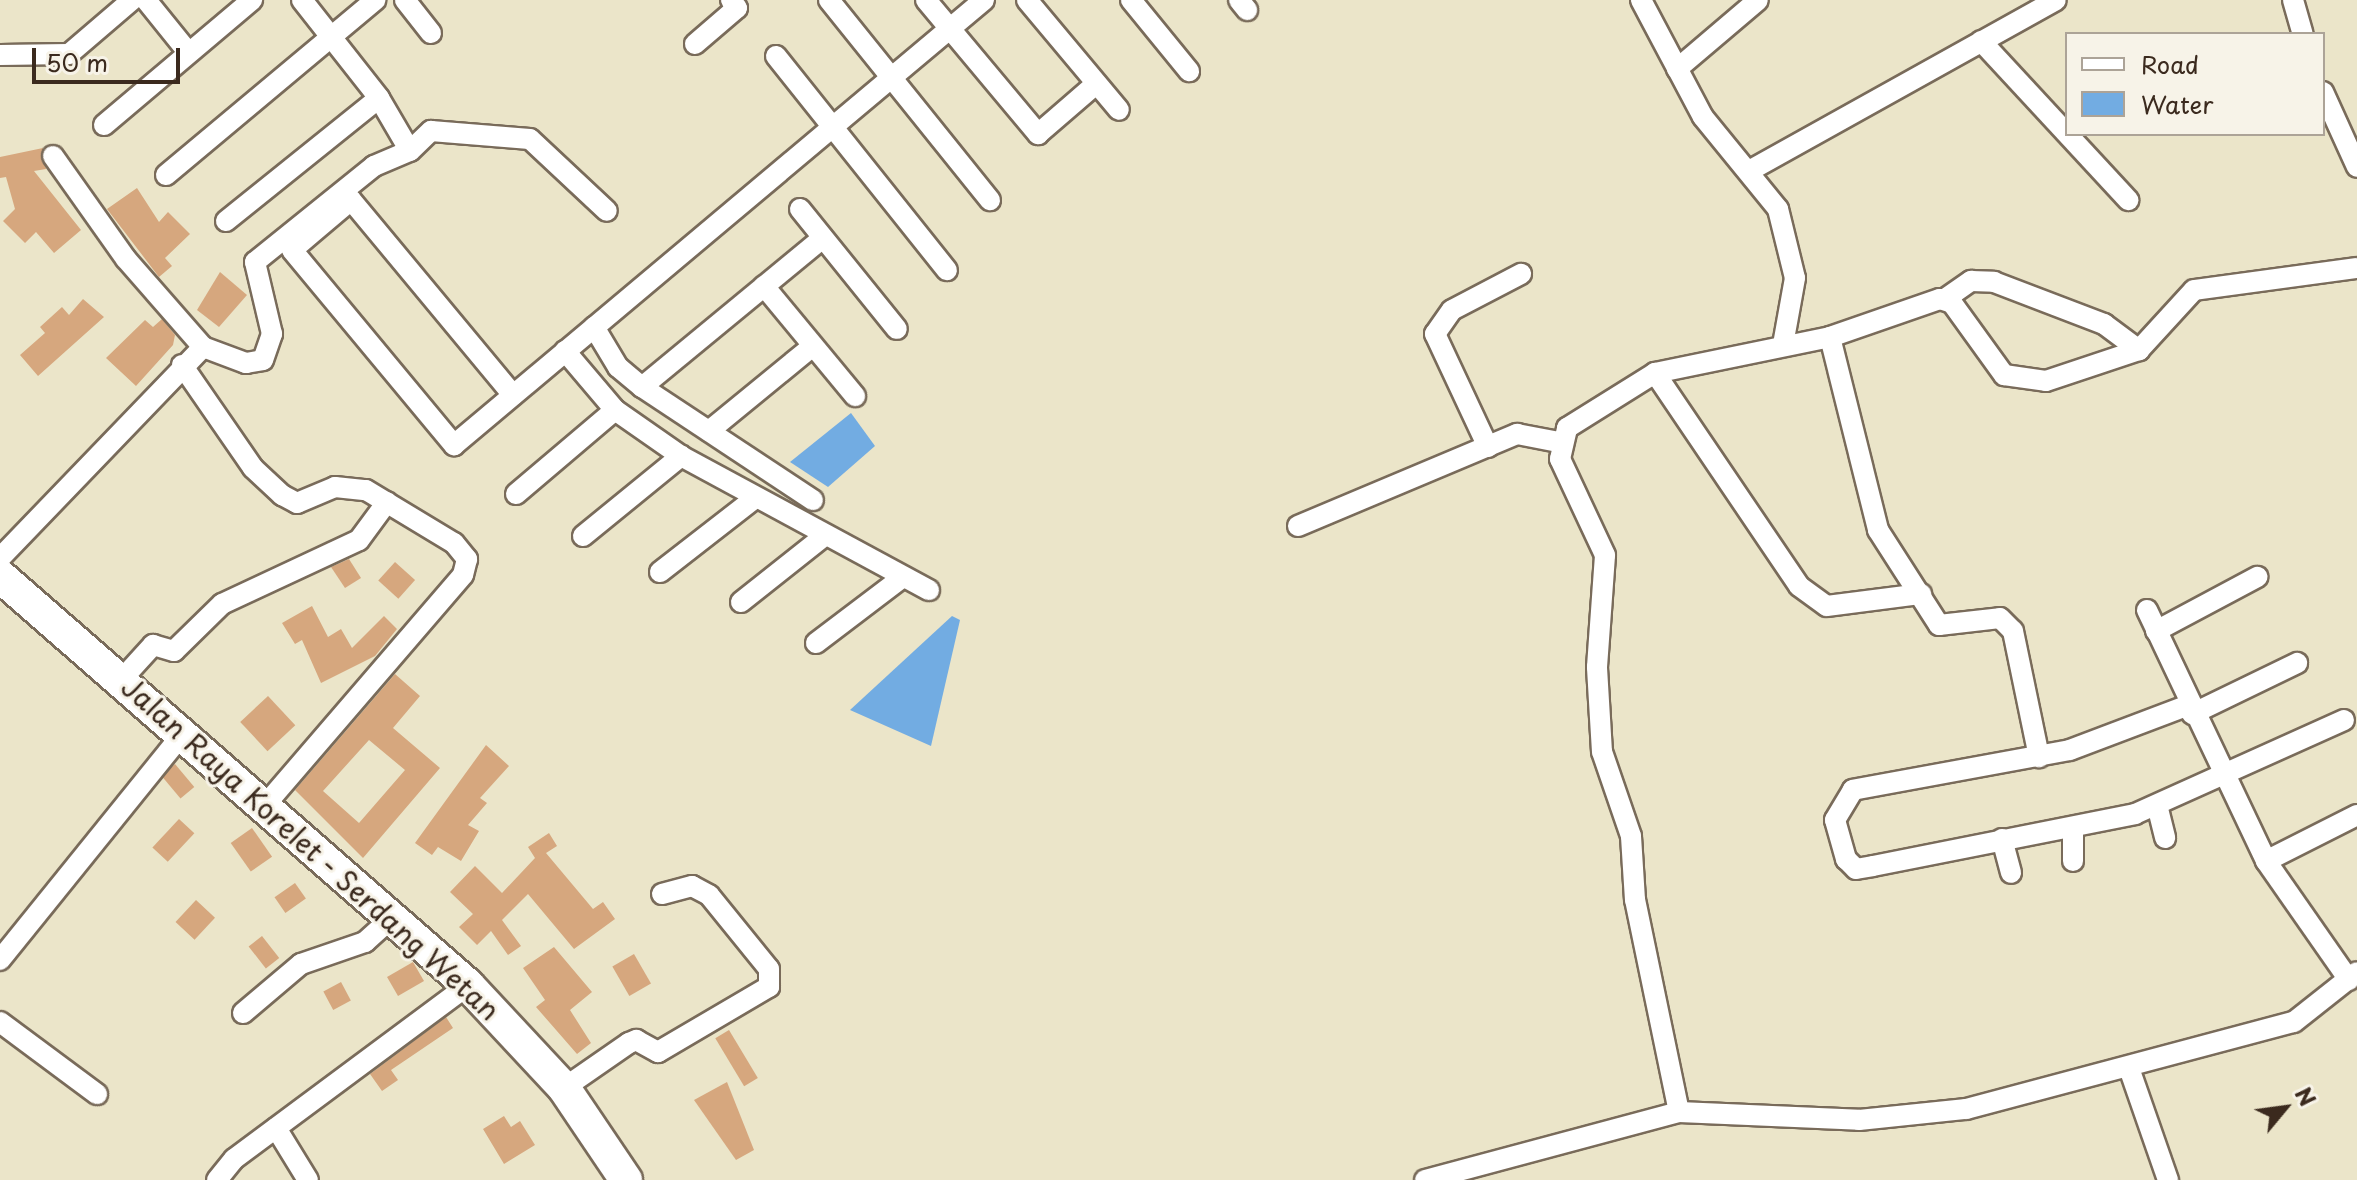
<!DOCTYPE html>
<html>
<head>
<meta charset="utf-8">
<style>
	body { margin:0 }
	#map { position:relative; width:2357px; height:1180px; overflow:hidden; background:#ebe5c9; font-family:"Playpen Sans",sans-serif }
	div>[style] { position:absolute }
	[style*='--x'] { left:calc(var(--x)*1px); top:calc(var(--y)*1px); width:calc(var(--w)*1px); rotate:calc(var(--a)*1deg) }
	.water>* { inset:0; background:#72ace2 }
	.building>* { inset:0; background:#d6a77e; transform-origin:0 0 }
	.roads { filter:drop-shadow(2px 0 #796b5a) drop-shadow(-2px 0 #796b5a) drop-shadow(0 2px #796b5a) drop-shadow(0 -2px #796b5a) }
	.minor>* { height:20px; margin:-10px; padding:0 10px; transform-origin:10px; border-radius:10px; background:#fff }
	.primary>* { height:32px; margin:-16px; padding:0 16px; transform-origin:16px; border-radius:16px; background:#fff }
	span { translate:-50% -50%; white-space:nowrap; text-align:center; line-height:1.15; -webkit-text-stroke:6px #f7f3e8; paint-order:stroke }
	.street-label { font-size:28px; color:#3b2a1e }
	.legend { position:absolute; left:2065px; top:32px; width:260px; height:104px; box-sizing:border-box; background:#f7f3e8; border:2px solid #aca397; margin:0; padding:10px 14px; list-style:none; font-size:24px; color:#3b2a1e }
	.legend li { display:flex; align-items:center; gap:16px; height:40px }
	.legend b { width:40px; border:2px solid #aca397 }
	.north { position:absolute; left:2245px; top:1068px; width:80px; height:80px; -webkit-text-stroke:6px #f7f3e8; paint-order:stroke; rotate:61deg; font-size:22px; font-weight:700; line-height:32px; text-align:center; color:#3b2a1e }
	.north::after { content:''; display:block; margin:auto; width:28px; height:36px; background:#3b2a1e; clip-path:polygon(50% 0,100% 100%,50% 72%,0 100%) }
	.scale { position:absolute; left:32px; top:48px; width:148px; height:36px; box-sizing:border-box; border:4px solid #3b2a1e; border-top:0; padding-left:10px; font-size:24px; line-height:28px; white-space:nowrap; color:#3b2a1e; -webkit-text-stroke:6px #f7f3e8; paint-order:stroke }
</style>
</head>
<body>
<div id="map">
	<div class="water">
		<i style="clip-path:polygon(851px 413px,875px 446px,828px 487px,790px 462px)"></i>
		<i style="clip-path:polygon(952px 616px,960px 620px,931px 746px,850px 710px)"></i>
	</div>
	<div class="building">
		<i style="clip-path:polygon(43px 148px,46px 169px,34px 171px,81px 230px,54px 253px,36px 232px,25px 243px,3px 221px,15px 209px,6px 177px,0 178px,0 157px)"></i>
		<i style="clip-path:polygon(137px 188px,159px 222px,168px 212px,190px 234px,165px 258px,172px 266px,159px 277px,107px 209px)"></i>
		<i style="clip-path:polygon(220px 272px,247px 295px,219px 327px,197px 310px)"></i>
		<i style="clip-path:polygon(83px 299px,104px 317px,38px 376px,20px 355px,45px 333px,40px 327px,62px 307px,69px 315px)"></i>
		<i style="clip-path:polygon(162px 319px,175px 335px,173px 345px,136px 386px,106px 358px,145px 320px,153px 327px)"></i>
		<i style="clip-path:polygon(349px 559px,361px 578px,345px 588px,331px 567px)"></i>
		<i style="left:395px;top:562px;width:27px;height:25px;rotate:42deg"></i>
		<i style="clip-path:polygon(312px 606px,328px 637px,341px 629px,352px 648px,384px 616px,397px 629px,375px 656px,321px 683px,302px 640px,295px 644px,282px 623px)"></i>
		<i style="clip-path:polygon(evenodd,395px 674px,420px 696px,393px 728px,440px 768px,363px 858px,295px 790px,395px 674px,369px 740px,405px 770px,359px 823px,323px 791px,369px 740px)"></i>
		<i style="left:268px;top:696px;width:40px;height:38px;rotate:47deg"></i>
		<i style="clip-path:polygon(486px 745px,509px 766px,480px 798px,487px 803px,468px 825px,479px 831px,461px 861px,438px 847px,432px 855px,415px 843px)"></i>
		<i style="left:175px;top:764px;width:30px;height:18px;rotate:50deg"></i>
		<i style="left:179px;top:819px;width:21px;height:39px;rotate:43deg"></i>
		<i style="left:252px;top:828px;width:35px;height:26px;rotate:55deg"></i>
		<i style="clip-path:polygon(549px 833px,557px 846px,546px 853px,593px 909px,603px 902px,615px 919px,574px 949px,528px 894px,502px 920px,521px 946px,508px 955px,491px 931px,477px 945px,459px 927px,473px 914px,450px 892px,475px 866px,502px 893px,535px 858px,528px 847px)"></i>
		<i style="left:295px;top:883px;width:19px;height:25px;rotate:55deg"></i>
		<i style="left:196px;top:900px;width:26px;height:30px;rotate:43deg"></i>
		<i style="left:262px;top:936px;width:28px;height:17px;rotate:52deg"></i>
		<i style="clip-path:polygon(554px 947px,592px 992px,570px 1010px,591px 1043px,577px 1054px,536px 1007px,545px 1000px,523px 968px)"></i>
		<i style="left:634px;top:954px;width:34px;height:25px;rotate:60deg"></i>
		<i style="left:413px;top:962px;width:22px;height:30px;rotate:60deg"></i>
		<i style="left:341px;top:982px;width:21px;height:20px;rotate:62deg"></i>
		<i style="clip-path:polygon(446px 1017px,453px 1028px,391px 1070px,398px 1080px,382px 1091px,370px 1074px)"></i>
		<i style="left:729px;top:1030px;width:56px;height:16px;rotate:59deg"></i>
		<i style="clip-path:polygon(727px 1082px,754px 1150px,736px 1160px,694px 1100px)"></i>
		<i style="clip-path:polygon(504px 1116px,511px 1127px,520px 1121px,535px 1145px,504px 1164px,483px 1129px)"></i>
	</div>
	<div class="roads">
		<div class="minor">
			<i style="--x:146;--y:0;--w:67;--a:51.1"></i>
			<i style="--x:302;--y:0;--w:125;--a:51.8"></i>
			<i style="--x:379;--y:98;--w:61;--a:59.7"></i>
			<i style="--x:405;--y:0;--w:42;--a:51.8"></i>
			<i style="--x:829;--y:0;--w:257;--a:51.2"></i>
			<i style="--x:926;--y:0;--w:175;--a:50.1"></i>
			<i style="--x:1038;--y:134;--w:77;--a:-40.8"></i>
			<i style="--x:1027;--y:0;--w:143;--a:50.1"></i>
			<i style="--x:1131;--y:0;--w:92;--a:50.8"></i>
			<i style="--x:1239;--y:0;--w:13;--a:51"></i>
			<i style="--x:1641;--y:0;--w:132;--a:62.1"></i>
			<i style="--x:1703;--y:117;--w:119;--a:50.8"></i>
			<i style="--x:1778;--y:209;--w:71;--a:76.2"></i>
			<i style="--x:1795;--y:278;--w:68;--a:100.2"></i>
			<i style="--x:2293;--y:0;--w:35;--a:74"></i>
			<i style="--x:1981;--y:41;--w:217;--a:47.2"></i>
			<i style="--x:695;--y:44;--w:55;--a:-40.6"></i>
			<i style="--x:737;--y:8;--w:10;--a:-127"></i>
			<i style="--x:0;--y:55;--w:69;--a:-0.8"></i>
			<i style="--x:69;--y:54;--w:83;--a:-40.6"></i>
			<i style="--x:776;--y:56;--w:274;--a:51.4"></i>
			<i style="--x:1677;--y:69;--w:106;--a:-40.4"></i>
			<i style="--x:2323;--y:92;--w:82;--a:65.6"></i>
			<i style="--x:104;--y:125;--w:194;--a:-40.2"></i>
			<i style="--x:53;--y:156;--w:126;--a:54.7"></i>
			<i style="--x:126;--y:259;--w:117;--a:48.8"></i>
			<i style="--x:1749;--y:171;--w:351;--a:-29.1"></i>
			<i style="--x:166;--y:175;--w:273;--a:-39.9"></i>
			<i style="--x:800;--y:209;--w:154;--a:51.1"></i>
			<i style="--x:226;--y:221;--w:196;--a:-38.8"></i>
			<i style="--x:764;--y:286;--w:143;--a:50.4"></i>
			<i style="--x:1945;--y:299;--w:32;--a:-35"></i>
			<i style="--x:1971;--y:281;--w:23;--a:2"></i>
			<i style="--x:1994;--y:282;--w:118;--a:20.9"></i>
			<i style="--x:2104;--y:324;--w:44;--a:36.6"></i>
			<i style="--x:594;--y:327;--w:47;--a:59"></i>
			<i style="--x:618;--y:367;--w:31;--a:40"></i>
			<i style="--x:642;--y:387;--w:205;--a:33.5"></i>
			<i style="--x:1830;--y:337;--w:199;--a:76"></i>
			<i style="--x:1878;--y:530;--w:113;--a:57.3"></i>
			<i style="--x:1939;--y:625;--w:61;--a:-6.5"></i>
			<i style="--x:2000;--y:618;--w:18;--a:45"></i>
			<i style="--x:2013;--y:631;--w:129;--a:78.3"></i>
			<i style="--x:565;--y:351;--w:77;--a:49.7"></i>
			<i style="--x:615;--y:410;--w:80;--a:34.9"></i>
			<i style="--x:681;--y:456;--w:282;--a:28.4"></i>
			<i style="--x:182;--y:365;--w:125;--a:55.4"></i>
			<i style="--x:253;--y:468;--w:40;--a:43"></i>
			<i style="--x:282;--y:495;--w:17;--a:28"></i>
			<i style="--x:297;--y:503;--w:41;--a:-22.8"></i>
			<i style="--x:335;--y:487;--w:31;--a:6"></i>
			<i style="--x:366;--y:490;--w:103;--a:31.1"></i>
			<i style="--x:454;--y:543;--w:21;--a:51"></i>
			<i style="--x:467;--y:559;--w:16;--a:104"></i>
			<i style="--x:463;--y:575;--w:301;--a:130.7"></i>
			<i style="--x:1655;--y:373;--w:257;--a:55.9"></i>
			<i style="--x:1799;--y:586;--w:34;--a:36"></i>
			<i style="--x:1827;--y:606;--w:95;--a:-7.3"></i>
			<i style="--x:642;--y:387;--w:234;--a:-39.5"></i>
			<i style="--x:513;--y:395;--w:254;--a:-129.7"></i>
			<i style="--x:351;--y:200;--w:77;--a:139.7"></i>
			<i style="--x:292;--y:250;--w:254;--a:50.3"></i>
			<i style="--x:454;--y:445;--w:692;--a:-40.02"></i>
			<i style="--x:709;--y:431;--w:134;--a:-39.3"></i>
			<i style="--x:1488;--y:447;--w:125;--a:-115.1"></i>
			<i style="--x:1435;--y:334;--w:29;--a:-55"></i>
			<i style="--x:1452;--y:310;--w:78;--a:-27.6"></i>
			<i style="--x:516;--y:494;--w:130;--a:-40.3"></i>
			<i style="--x:1298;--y:526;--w:238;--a:-22.8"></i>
			<i style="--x:1517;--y:434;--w:43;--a:10.8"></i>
			<i style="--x:583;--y:536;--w:127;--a:-39.2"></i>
			<i style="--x:0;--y:558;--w:293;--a:-46.1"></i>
			<i style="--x:203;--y:347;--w:46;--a:20.4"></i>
			<i style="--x:246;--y:363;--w:17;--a:-10"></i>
			<i style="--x:263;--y:360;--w:28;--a:-71"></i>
			<i style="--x:272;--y:334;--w:74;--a:-103.3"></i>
			<i style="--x:255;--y:262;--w:153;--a:-38.9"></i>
			<i style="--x:374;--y:166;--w:39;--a:-23"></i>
			<i style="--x:410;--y:151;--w:29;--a:-44"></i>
			<i style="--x:431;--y:131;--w:99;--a:4.6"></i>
			<i style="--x:530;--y:139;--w:105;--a:43.1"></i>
			<i style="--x:660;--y:572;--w:120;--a:-37.9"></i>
			<i style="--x:741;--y:602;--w:105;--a:-38.4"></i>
			<i style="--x:2147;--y:610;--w:278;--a:64.6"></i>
			<i style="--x:2266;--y:861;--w:145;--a:55.1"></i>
			<i style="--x:2156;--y:631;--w:115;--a:-28.1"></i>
			<i style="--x:816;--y:643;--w:109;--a:-37.2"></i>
			<i style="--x:123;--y:678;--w:45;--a:-47.7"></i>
			<i style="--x:153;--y:645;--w:22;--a:16"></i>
			<i style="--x:174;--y:651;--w:67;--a:-44.4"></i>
			<i style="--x:222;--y:604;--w:151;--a:-25"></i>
			<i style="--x:359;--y:540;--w:47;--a:-53.6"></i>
			<i style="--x:2189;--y:705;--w:127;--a:159.3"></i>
			<i style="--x:2070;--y:750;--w:221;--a:169.6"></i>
			<i style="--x:1853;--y:790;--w:35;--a:121"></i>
			<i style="--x:1835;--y:820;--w:41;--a:74.2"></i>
			<i style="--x:1846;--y:859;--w:14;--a:45"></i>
			<i style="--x:1856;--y:869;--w:17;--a:-10"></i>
			<i style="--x:1873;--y:866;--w:267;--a:-11.2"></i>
			<i style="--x:2135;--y:814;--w:229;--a:-24.2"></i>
			<i style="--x:2192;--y:714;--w:117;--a:-25.9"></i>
			<i style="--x:2157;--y:805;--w:34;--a:76"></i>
			<i style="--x:2002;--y:839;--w:35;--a:75"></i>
			<i style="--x:2073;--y:861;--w:32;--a:-90"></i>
			<i style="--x:2266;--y:861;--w:102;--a:-26.8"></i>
			<i style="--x:0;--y:960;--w:294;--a:-51.1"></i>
			<i style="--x:243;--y:1013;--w:76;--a:-40.2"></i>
			<i style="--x:301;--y:964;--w:68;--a:-19"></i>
			<i style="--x:365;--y:942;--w:39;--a:-42"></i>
			<i style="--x:0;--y:1022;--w:121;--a:36.6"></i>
			<i style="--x:2129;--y:1068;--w:119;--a:70.8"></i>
			<i style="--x:564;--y:1088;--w:79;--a:-34.7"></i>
			<i style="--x:629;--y:1043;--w:8;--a:-23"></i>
			<i style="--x:636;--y:1040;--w:25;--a:29"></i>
			<i style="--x:658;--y:1052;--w:129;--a:-30.4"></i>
			<i style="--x:769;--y:987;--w:18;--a:-90"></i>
			<i style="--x:769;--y:969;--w:95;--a:-129"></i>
			<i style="--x:709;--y:895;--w:19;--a:-152"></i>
			<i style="--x:692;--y:886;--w:31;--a:165"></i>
			<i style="--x:1679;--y:1112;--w:217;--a:-101.7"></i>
			<i style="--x:1635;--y:900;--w:64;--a:-93.6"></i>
			<i style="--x:1631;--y:836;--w:89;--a:-109"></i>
			<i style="--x:1602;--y:752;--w:85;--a:-93.4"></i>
			<i style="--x:1597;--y:667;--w:112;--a:-85.9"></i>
			<i style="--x:1605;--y:555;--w:106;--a:-115.1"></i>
			<i style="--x:1560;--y:459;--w:32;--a:-77"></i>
			<i style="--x:1567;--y:428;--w:104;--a:-32"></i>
			<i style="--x:1655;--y:373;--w:179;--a:-11.6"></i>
			<i style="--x:1830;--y:337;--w:116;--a:-19.1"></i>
			<i style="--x:1940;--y:299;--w:13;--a:18"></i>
			<i style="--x:1952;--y:303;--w:89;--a:54.2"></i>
			<i style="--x:2004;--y:375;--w:42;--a:8.1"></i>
			<i style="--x:2046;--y:381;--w:98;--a:-18.4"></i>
			<i style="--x:2139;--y:350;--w:81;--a:-47.5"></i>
			<i style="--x:2194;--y:290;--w:164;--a:-7.7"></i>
			<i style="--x:276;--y:1128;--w:61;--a:58.4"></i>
			<i style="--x:217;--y:1180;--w:27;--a:-51"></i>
			<i style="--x:234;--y:1159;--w:292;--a:-36.6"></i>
			<i style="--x:1425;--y:1180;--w:263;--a:-15"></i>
			<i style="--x:1679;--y:1112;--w:180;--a:2.5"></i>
			<i style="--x:1859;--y:1120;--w:108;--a:-5.9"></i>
			<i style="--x:1966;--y:1109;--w:339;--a:-14.9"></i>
			<i style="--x:2294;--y:1022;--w:80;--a:-38.4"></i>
		</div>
		<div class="primary">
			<i style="--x:0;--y:576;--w:622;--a:41.15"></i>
			<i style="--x:468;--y:985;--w:141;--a:47"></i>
			<i style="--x:564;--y:1088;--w:111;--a:56"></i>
		</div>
	</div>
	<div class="street-label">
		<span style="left:311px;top:848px;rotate:42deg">Jalan Raya Korelet - Serdang Wetan</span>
	</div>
	<ul class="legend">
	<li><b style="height:10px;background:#fff"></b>Road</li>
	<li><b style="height:22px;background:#72ace2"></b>Water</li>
	</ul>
	<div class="north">N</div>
	<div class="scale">50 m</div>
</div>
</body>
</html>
